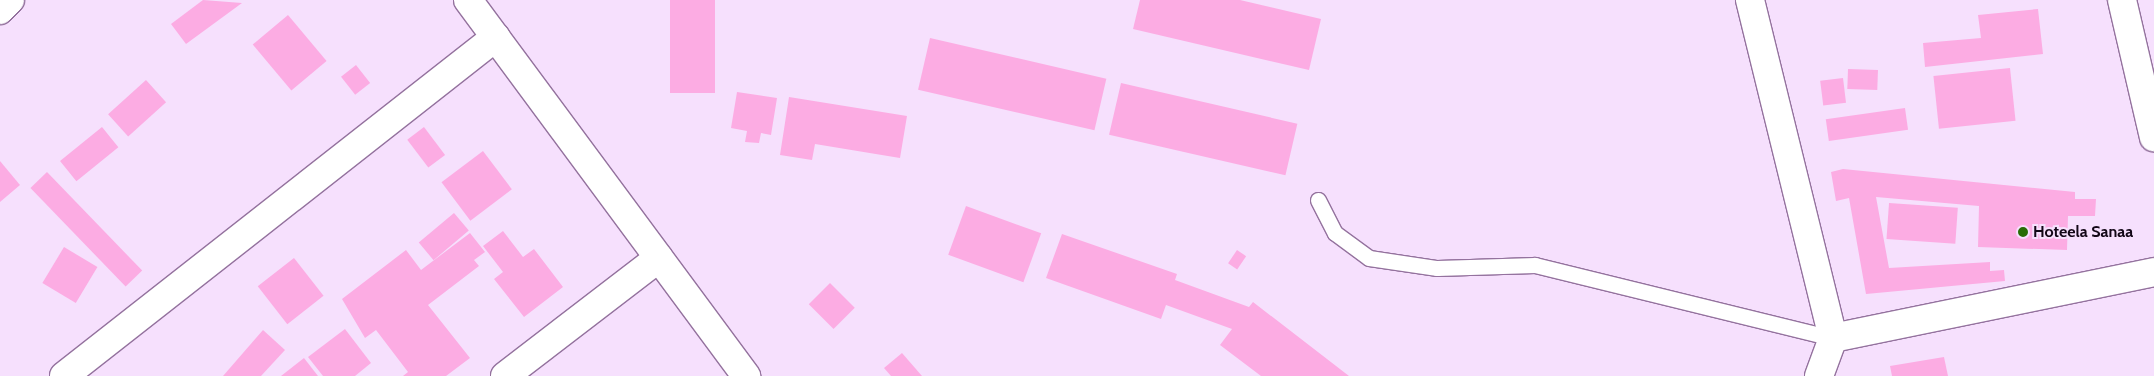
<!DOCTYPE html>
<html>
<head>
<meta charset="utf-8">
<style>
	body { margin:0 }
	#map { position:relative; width:2154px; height:376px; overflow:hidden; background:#f6e0fd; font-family:Cabin,sans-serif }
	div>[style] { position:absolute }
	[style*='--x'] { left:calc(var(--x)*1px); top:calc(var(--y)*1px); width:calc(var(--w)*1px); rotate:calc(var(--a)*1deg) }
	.building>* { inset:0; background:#fcace3; transform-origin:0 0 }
	.roads { filter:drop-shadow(1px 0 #94729e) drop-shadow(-1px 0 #94729e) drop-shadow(0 1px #94729e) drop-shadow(0 -1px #94729e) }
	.service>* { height:15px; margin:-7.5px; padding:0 7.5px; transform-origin:7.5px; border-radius:7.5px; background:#fff }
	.minor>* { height:28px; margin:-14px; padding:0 14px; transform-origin:14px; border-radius:14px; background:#fff }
	.trunk>* { height:28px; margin:-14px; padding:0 14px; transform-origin:14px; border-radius:14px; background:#fff }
	.dots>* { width:14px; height:14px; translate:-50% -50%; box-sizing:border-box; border:2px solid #f6e0fd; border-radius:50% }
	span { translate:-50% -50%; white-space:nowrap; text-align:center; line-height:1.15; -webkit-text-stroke:4px #f6e0fd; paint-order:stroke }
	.poi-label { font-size:16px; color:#130717; font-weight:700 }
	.left { translate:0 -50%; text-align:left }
</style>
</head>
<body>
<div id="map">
	<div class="building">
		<i style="clip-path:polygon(203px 0,242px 3px,186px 44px,171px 24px)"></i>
		<i style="left:670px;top:0;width:45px;height:93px"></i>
		<i style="clip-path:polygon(1140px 0,1240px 0,1321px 19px,1309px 70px,1133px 29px)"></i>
		<i style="clip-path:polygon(2038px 9px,2043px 54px,1925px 67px,1923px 43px,1981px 38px,1978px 15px)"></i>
		<i style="left:288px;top:15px;width:60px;height:46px;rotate:50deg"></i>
		<i style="left:930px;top:38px;width:181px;height:53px;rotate:13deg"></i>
		<i style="left:356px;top:65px;width:23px;height:19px;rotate:52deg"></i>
		<i style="left:2010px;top:68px;width:53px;height:77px;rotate:84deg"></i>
		<i style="left:1848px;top:69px;width:30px;height:20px;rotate:2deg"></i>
		<i style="left:1843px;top:78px;width:25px;height:23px;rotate:83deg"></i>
		<i style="left:146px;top:80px;width:30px;height:51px;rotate:48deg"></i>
		<i style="left:1121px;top:83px;width:181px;height:53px;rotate:13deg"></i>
		<i style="clip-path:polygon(737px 92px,777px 98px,771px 135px,761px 133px,759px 143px,745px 142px,747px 131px,731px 128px)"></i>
		<i style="clip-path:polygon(789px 97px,907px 116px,900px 158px,815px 144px,812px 160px,780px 155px)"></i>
		<i style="left:1905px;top:108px;width:22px;height:80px;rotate:82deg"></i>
		<i style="left:102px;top:127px;width:26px;height:54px;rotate:51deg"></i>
		<i style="left:424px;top:127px;width:35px;height:21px;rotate:53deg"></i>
		<i style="left:483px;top:151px;width:48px;height:52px;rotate:53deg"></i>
		<i style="clip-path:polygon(0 161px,20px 185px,0 202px)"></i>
		<i style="clip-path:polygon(1843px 169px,2075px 192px,2075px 199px,2096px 199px,2095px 216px,2068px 216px,2067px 250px,1978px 247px,1979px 206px,1876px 197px,1889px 268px,1990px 262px,1990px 271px,2004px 270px,2005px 281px,1866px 294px,1849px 198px,1836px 201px,1831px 172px)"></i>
		<i style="left:47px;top:172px;width:137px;height:23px;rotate:46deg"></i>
		<i style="left:1889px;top:203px;width:69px;height:36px;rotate:4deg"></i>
		<i style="left:966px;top:206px;width:80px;height:52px;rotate:20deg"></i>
		<i style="left:454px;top:213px;width:23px;height:46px;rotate:50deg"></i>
		<i style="clip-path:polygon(503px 231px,523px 257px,534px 249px,563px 287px,524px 317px,494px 279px,503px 272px,483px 246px)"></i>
		<i style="clip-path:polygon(470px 233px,485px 252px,474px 260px,479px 266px,428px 305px,470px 358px,446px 376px,403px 376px,408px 372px,376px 330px,365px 338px,342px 299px,406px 250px,421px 270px)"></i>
		<i style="clip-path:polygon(1062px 234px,1177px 274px,1175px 280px,1249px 307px,1253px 302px,1349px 376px,1261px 376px,1220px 345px,1232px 329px,1166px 305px,1161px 319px,1046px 278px)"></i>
		<i style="left:64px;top:247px;width:39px;height:42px;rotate:31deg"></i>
		<i style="left:1237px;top:250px;width:11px;height:16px;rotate:34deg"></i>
		<i style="left:294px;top:258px;width:48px;height:46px;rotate:52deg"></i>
		<i style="left:830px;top:283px;width:35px;height:30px;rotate:45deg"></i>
		<i style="clip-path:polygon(345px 329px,371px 363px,355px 376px,323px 376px,308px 357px)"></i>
		<i style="clip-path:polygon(263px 330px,285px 350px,261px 376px,223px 376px)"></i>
		<i style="clip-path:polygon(902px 353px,922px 376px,891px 376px,884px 368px)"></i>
		<i style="clip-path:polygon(1944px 357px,1948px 376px,1892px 376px,1890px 366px)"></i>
		<i style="clip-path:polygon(304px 358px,318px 376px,281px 376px)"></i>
	</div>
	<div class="roads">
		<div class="service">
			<i style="--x:1318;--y:200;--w:37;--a:63"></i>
			<i style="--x:1335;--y:233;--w:42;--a:36.3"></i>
			<i style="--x:1369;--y:258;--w:69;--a:8.4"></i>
			<i style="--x:1437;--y:268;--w:98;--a:-1.8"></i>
			<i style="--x:1535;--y:265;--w:307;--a:13.8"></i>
		</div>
		<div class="minor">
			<i style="--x:468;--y:0;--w:468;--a:53.5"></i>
			<i style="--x:1750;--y:0;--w:348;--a:76.2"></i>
			<i style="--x:0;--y:10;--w:14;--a:-45"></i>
			<i style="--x:64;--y:376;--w:549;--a:-38.12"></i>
			<i style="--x:505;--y:376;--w:194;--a:-37.5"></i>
			<i style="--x:1819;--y:376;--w:40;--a:-69.8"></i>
			<i style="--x:1833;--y:338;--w:328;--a:-11.6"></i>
		</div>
		<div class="trunk">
			<i style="--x:2122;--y:0;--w:141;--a:76.9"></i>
		</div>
	</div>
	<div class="dots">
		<i style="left:2023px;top:232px;background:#276c05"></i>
	</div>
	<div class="poi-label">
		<span class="left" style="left:2033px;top:232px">Hoteela Sanaa</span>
	</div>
</div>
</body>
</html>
